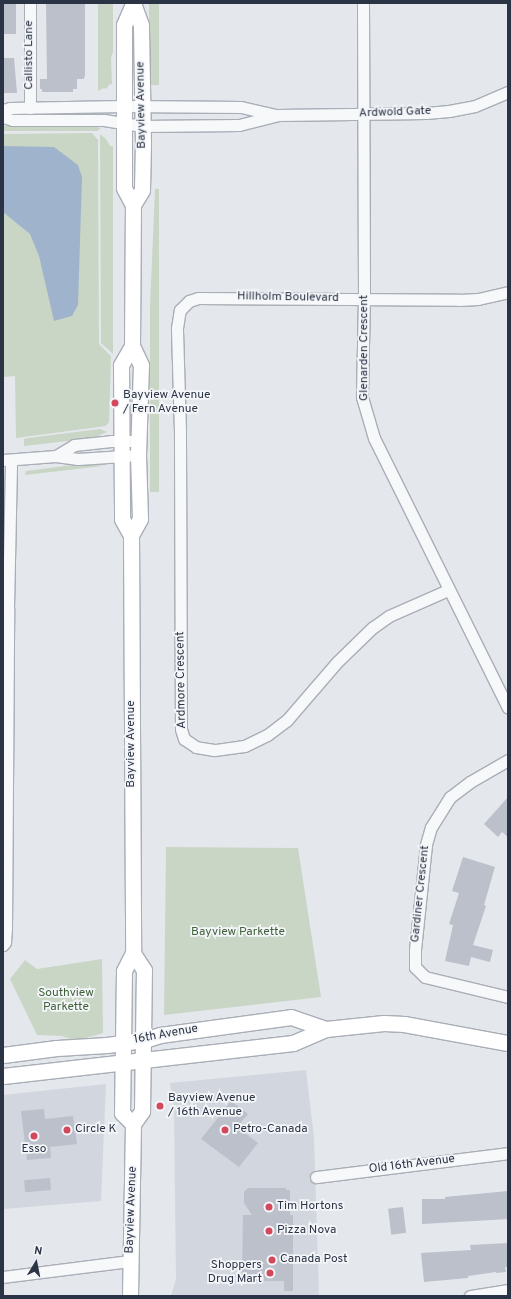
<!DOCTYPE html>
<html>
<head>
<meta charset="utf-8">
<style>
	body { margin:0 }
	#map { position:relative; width:511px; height:1299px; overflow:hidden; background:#e4e7ec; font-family:Overpass,sans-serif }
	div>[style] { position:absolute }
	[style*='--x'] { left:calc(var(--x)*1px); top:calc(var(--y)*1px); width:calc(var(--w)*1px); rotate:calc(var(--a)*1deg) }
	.built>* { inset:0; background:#d2d6de }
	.green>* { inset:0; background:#c9d6c5 }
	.water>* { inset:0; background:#9fb4cc }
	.building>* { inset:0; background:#bbc0ca; transform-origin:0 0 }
	.roads { filter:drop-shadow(1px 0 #a9aeb7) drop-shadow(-1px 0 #a9aeb7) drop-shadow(0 1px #a9aeb7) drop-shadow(0 -1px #a9aeb7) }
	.minor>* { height:11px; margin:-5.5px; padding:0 5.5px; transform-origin:5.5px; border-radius:5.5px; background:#f7f8fa }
	.secondary>* { height:15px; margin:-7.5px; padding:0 7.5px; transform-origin:7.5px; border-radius:7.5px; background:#fff }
	.dots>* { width:11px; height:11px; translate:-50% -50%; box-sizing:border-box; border:2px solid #f4f6f9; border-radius:50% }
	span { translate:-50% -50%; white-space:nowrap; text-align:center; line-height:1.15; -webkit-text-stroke:3.5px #f4f6f9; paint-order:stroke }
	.street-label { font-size:12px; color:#2b3445 }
	.poi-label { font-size:12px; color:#2b3445 }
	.left { translate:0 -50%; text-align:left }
	.right { translate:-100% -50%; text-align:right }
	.park-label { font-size:12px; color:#3f6138 }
	.frame { position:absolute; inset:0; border:4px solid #2b3445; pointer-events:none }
	.north { position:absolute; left:16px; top:1243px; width:40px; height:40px; -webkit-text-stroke:3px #f4f6f9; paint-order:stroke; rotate:10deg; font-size:11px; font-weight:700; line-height:16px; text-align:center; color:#2b3445 }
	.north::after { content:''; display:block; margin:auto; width:14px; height:18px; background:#2b3445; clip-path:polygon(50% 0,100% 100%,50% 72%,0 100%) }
</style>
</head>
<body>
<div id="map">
	<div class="built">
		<i style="clip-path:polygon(306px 1070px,314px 1138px,319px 1296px,171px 1296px,176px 1279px,174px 1108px,170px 1083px)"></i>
		<i style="clip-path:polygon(106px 1084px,101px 1201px,3px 1209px,3px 1095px)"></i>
	</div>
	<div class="green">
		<i style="clip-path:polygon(98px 3px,113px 3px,113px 52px,111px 58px,112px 84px,110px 84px,106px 89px,104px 88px,98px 91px)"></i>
		<i style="clip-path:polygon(149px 3px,159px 3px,159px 85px,151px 85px,149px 79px)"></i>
		<i style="clip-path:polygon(3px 126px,92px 126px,101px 128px,97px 131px,3px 131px)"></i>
		<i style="clip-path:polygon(92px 133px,98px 140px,99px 344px,111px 356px,109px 422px,106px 426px,16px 438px,15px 376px,3px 377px,3px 134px)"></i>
		<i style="clip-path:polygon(100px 134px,106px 139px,110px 146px,113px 146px,113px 354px,101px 343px)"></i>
		<i style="clip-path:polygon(155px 189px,159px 189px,159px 492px,150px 492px,150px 306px)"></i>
		<i style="clip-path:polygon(100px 429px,107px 432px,93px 438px,24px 446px,24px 439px,28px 438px)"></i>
		<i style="clip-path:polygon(88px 463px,103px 466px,25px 475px,26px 471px)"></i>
		<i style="clip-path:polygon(166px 847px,298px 848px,321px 997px,164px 1015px)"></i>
		<i style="clip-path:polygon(102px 959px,103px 1033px,76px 1041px,62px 1036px,37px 1035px,10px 979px,25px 960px,37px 969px)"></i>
	</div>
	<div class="water">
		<i style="clip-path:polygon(3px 146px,54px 147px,78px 165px,82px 177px,78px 305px,72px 316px,54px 321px,39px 256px,30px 234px,3px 212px)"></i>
	</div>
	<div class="building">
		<i style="left:3px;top:3px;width:13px;height:31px"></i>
		<i style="clip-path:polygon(46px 3px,85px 3px,85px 75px,84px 79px,77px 79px,77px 89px,73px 89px,73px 92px,42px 92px,42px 89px,40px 89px,40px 79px,47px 79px)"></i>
		<i style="clip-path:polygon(3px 58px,14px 58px,17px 93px,3px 93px)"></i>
		<i style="clip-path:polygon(508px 797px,508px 837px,502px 832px,498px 837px,484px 824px)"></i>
		<i style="clip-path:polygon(463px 857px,495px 867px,484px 905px,486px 906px,473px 945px,493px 950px,490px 962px,471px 957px,469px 966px,445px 961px,453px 925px,449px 924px,459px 893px,452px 891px)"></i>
		<i style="clip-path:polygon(231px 1101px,248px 1114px,237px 1127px,258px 1143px,239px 1167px,201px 1139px)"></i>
		<i style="clip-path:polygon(44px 1109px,45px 1119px,73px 1116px,77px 1144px,50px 1147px,51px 1158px,27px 1160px,21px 1111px)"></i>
		<i style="left:50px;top:1178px;width:12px;height:26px;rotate:85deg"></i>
		<i style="clip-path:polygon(248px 1188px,286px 1188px,286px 1190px,290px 1190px,290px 1215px,293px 1215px,293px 1291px,284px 1291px,284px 1281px,242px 1281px,243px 1215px,252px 1215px,244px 1203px,244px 1192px)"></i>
		<i style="clip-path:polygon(508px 1191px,508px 1219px,422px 1224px,422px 1199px,445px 1199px,445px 1197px)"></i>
		<i style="left:403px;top:1207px;width:26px;height:15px;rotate:83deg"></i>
		<i style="clip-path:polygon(508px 1243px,508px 1267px,505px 1267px,506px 1272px,496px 1273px,496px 1272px,468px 1276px,468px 1278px,424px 1282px,421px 1253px,471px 1250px,470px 1245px)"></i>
	</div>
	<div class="roads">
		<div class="minor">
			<i style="--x:363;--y:3;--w:295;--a:89.8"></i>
			<i style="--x:364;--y:298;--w:99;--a:91.2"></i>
			<i style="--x:362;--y:397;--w:43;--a:73.7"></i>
			<i style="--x:374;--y:438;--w:301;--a:63.6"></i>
			<i style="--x:30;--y:108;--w:105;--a:-90"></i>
			<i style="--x:3;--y:110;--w:7;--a:-16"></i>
			<i style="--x:10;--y:108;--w:114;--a:-1"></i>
			<i style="--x:124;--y:106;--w:117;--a:0.5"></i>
			<i style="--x:241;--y:107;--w:36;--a:13"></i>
			<i style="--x:3;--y:117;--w:10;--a:17"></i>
			<i style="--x:13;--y:120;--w:91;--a:0"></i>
			<i style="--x:104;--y:120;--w:38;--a:9"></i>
			<i style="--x:142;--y:126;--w:97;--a:-0.6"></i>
			<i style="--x:239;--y:125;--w:40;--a:-14.4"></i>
			<i style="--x:278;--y:115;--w:148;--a:-0.8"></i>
			<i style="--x:426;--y:113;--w:23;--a:-5"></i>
			<i style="--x:449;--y:111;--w:26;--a:-11"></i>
			<i style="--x:475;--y:106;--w:36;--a:-23"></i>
			<i style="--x:56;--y:456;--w:21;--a:-31"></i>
			<i style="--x:74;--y:445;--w:37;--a:-6"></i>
			<i style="--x:111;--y:441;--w:28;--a:0"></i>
			<i style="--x:3;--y:460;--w:53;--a:-4.3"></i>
			<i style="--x:56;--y:456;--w:22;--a:8"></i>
			<i style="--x:78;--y:459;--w:60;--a:-3.8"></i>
			<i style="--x:448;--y:590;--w:64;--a:156.2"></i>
			<i style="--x:389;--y:616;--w:19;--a:145"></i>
			<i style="--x:373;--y:627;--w:50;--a:135.8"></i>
			<i style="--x:337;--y:662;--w:77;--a:130.8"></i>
			<i style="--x:287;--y:720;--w:25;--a:143"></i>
			<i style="--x:267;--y:735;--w:25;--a:154"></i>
			<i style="--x:244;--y:746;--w:30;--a:172"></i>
			<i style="--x:214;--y:750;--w:18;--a:-171"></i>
			<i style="--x:196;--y:747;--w:14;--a:-146"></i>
			<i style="--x:184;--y:739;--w:10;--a:-107"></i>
			<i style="--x:181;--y:729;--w:298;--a:-90.2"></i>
			<i style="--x:180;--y:431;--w:103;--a:-91.7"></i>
			<i style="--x:177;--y:328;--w:18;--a:-81"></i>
			<i style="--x:180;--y:310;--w:13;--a:-45"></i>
			<i style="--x:189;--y:301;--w:9;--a:-18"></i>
			<i style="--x:198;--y:298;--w:261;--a:0.4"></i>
			<i style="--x:459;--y:300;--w:19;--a:-3"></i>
			<i style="--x:478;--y:299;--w:31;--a:-13"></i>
			<i style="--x:508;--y:760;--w:44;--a:149.9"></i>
			<i style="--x:470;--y:782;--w:25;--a:143"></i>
			<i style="--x:450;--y:797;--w:36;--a:122"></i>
			<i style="--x:431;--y:827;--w:19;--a:106"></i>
			<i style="--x:426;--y:845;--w:106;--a:96"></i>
			<i style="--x:415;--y:950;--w:17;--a:90"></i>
			<i style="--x:415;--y:967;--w:14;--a:45"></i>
			<i style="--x:425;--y:977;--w:85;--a:13.5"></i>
			<i style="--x:3;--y:945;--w:4;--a:-56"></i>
			<i style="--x:5;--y:942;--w:13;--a:-86"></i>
			<i style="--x:6;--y:929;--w:321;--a:-89.6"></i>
			<i style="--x:8;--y:608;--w:148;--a:-88.8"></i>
			<i style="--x:316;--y:1177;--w:193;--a:-7.1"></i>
			<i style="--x:3;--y:1277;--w:128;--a:-7.2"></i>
			<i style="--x:470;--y:1296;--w:38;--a:-9"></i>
		</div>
		<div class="secondary">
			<i style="--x:133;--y:205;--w:17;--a:-59"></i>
			<i style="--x:142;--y:190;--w:48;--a:-88.8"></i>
			<i style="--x:143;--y:142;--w:117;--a:-91"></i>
			<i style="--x:141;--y:25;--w:23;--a:-110"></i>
			<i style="--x:132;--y:346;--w:22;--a:120"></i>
			<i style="--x:121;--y:365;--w:154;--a:89.6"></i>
			<i style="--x:122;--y:519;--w:18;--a:61"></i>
			<i style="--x:131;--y:535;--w:418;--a:89.7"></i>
			<i style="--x:133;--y:953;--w:20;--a:117"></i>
			<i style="--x:124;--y:971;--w:142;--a:90.8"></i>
			<i style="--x:122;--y:1113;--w:16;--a:45"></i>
			<i style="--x:131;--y:535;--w:18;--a:-61"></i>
			<i style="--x:140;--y:519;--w:64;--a:-91.8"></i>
			<i style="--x:138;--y:455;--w:90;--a:-88.1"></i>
			<i style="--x:141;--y:365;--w:21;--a:-115"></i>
			<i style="--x:132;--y:346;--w:141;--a:-89.6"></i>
			<i style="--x:133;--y:205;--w:19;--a:-118"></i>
			<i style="--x:124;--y:188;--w:163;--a:-90"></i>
			<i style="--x:124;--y:25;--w:23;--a:-67"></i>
			<i style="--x:3;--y:1055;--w:54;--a:-7.4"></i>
			<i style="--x:57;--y:1048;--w:50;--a:-3.4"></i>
			<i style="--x:107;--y:1045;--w:37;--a:-8"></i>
			<i style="--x:144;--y:1040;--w:17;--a:-17"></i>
			<i style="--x:160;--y:1035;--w:132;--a:-7.8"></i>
			<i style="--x:291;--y:1017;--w:37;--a:19"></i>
			<i style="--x:3;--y:1076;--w:292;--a:-6.5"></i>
			<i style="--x:293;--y:1043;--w:36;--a:-23"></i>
			<i style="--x:326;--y:1029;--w:58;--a:-5.9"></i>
			<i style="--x:384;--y:1023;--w:20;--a:3"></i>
			<i style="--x:404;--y:1024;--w:106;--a:10.4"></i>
			<i style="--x:130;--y:1296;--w:172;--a:-89"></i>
			<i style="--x:133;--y:1124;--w:16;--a:-55"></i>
			<i style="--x:142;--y:1111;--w:141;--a:-89.2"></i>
			<i style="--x:144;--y:970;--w:20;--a:-123"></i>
		</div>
	</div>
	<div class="dots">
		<i style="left:115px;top:403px;background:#d1495b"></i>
		<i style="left:160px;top:1106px;background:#d1495b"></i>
		<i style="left:67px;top:1130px;background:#d1495b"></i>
		<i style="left:225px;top:1130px;background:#d1495b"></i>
		<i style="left:34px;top:1136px;background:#d1495b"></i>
		<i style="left:269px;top:1207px;background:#d1495b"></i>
		<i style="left:269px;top:1231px;background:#d1495b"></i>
		<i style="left:272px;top:1260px;background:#d1495b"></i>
		<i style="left:270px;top:1273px;background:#d1495b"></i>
	</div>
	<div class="street-label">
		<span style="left:30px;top:55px;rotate:-90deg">Callisto Lane</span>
		<span style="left:142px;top:105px;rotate:-91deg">Bayview Avenue</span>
		<span style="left:395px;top:113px;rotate:-2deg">Ardwold Gate</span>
		<span style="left:288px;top:298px;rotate:1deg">Hillholm Boulevard</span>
		<span style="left:365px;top:348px;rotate:-90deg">Glenarden Crescent</span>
		<span style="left:182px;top:680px;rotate:-91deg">Ardmore Crescent</span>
		<span style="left:132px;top:744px;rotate:-90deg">Bayview Avenue</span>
		<span style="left:421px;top:894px;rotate:-84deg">Gardiner Crescent</span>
		<span style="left:166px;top:1035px;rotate:-10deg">16th Avenue</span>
		<span style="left:412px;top:1165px;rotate:-7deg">Old 16th Avenue</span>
		<span style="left:132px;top:1210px;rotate:-88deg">Bayview Avenue</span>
	</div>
	<div class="poi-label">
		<span class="left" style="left:123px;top:403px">Bayview Avenue<br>/ Fern Avenue</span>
		<span class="left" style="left:168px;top:1106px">Bayview Avenue<br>/ 16th Avenue</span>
		<span class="left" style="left:75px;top:1130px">Circle K</span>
		<span class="left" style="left:233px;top:1130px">Petro-Canada</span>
		<span style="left:34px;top:1150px">Esso</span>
		<span class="left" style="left:277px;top:1207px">Tim Hortons</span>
		<span class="left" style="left:277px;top:1231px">Pizza Nova</span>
		<span class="left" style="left:280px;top:1260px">Canada Post</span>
		<span class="right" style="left:262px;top:1273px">Shoppers<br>Drug Mart</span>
	</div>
	<div class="park-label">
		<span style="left:238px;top:933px">Bayview Parkette</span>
		<span style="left:66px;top:1001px">Southview<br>Parkette</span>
	</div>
	<div class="frame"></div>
	<div class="north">N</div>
</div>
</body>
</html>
